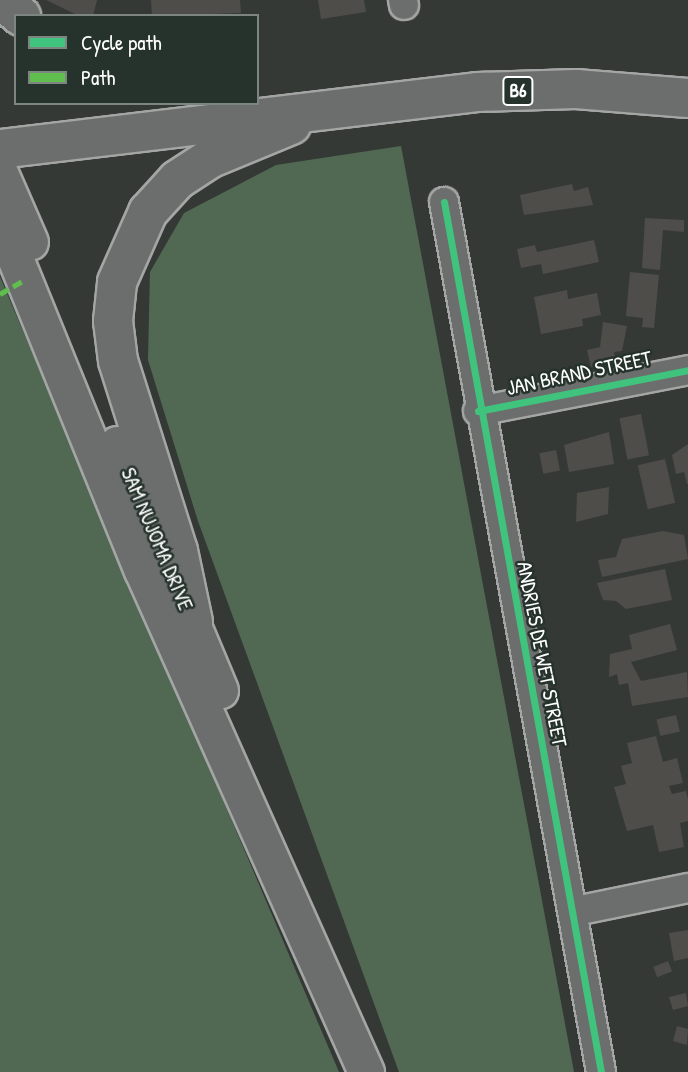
<!DOCTYPE html>
<html>
<head>
<meta charset="utf-8">
<style>
	body { margin:0 }
	#map { position:relative; width:688px; height:1072px; overflow:hidden; background:#353936; font-family:"Patrick Hand",sans-serif }
	div>[style] { position:absolute }
	[style*='--x'] { left:calc(var(--x)*1px); top:calc(var(--y)*1px); width:calc(var(--w)*1px); rotate:calc(var(--a)*1deg) }
	.green>* { inset:0; background:#516953 }
	.building>* { inset:0; background:#4e4d4a; transform-origin:0 0 }
	.roads { filter:drop-shadow(2px 0 #a4a6a5) drop-shadow(-2px 0 #a4a6a5) drop-shadow(0 2px #a4a6a5) drop-shadow(0 -2px #a4a6a5) }
	.minor>* { height:28px; margin:-14px; padding:0 14px; transform-origin:14px; border-radius:14px; background:#6b6e6d }
	.major>* { height:35px; margin:-17.5px; padding:0 17.5px; transform-origin:17.5px; border-radius:17.5px; background:#6b6e6d }
	.highway>* { height:38px; margin:-19px; padding:0 19px; transform-origin:19px; border-radius:19px; background:#6b6e6d }
	.quiet>* { height:5px; margin-top:-2.5px; transform-origin:0; background:repeating-linear-gradient(90deg,#5fbe4e 0 10px,transparent 0 15px) }
	.cycleway>* { height:7px; margin:-3.5px; padding:0 3.5px; transform-origin:3.5px; border-radius:3.5px; background:#40c37c }
	span { translate:-50% -50%; white-space:nowrap; text-align:center; line-height:1.15; -webkit-text-stroke:5px #26332d; paint-order:stroke }
	.shield-label span { padding:2px 5px; background:#26332d; border:2px solid; border-radius:5px; -webkit-text-stroke-width:0 }
	.shield-label { font-size:19px; color:#fff; font-weight:700 }
	.street-label { font-size:21px; color:#fff }
	.legend { position:absolute; left:14px; top:14px; width:245px; height:91px; box-sizing:border-box; background:#26332d; border:2px solid #7d8581; margin:0; padding:9px 12px; list-style:none; font-size:21px; color:#fff }
	.legend li { display:flex; align-items:center; gap:14px; height:35px }
	.legend b { width:35px; border:2px solid #7d8581 }
</style>
</head>
<body>
<div id="map">
	<div class="green">
		<i style="clip-path:polygon(401px 146px,574px 1072px,399px 1072px,198px 521px,148px 360px,150px 272px,184px 213px,276px 165px)"></i>
		<i style="clip-path:polygon(0 277px,339px 1072px,0 1072px)"></i>
	</div>
	<div class="building">
		<i style="clip-path:polygon(46px 0,97px 0,93px 16px,79px 16px)"></i>
		<i style="clip-path:polygon(151px 0,240px 0,241px 13px,152px 16px)"></i>
		<i style="clip-path:polygon(318px 0,364px 0,366px 12px,321px 19px)"></i>
		<i style="clip-path:polygon(572px 184px,574px 191px,588px 187px,593px 205px,524px 215px,520px 195px)"></i>
		<i style="clip-path:polygon(645px 218px,684px 220px,684px 232px,663px 230px,660px 270px,642px 268px)"></i>
		<i style="clip-path:polygon(594px 240px,599px 262px,543px 274px,541px 264px,521px 268px,517px 249px,535px 245px,537px 252px)"></i>
		<i style="clip-path:polygon(630px 272px,659px 275px,654px 328px,642px 327px,643px 318px,626px 316px)"></i>
		<i style="clip-path:polygon(567px 290px,568px 299px,597px 293px,601px 315px,582px 319px,583px 326px,541px 334px,534px 297px)"></i>
		<i style="clip-path:polygon(603px 322px,627px 326px,622px 351px,614px 352px,616px 362px,591px 367px,587px 350px,600px 347px)"></i>
		<i style="left:641px;top:414px;width:42px;height:22px;rotate:79deg"></i>
		<i style="clip-path:polygon(609px 432px,614px 464px,569px 472px,564px 445px)"></i>
		<i style="clip-path:polygon(688px 444px,688px 484px,687px 484px,684px 472px,676px 474px,672px 455px)"></i>
		<i style="left:556px;top:450px;width:21px;height:17px;rotate:79deg"></i>
		<i style="left:665px;top:459px;width:45px;height:28px;rotate:77deg"></i>
		<i style="clip-path:polygon(609px 487px,608px 514px,576px 522px,577px 493px)"></i>
		<i style="clip-path:polygon(663px 531px,684px 535px,688px 559px,602px 577px,598px 560px,616px 557px,622px 539px)"></i>
		<i style="clip-path:polygon(665px 569px,672px 600px,626px 609px,616px 601px,603px 600px,597px 583px)"></i>
		<i style="clip-path:polygon(670px 624px,677px 650px,631px 662px,641px 681px,687px 672px,688px 697px,632px 706px,628px 683px,619px 685px,617px 674px,609px 677px,610px 654px,632px 649px,629px 635px)"></i>
		<i style="left:676px;top:715px;width:17px;height:20px;rotate:77deg"></i>
		<i style="clip-path:polygon(656px 736px,663px 762px,677px 758px,683px 783px,669px 786px,672px 794px,686px 791px,688px 799px,688px 821px,680px 823px,684px 847px,659px 852px,653px 825px,627px 831px,614px 787px,626px 784px,621px 766px,632px 763px,627px 743px)"></i>
		<i style="clip-path:polygon(688px 930px,688px 958px,674px 961px,669px 933px)"></i>
		<i style="left:668px;top:961px;width:11px;height:16px;rotate:68deg"></i>
		<i style="clip-path:polygon(686px 993px,688px 1006px,673px 1010px,669px 997px)"></i>
		<i style="clip-path:polygon(677px 1026px,688px 1029px,687px 1045px,673px 1041px)"></i>
	</div>
	<div class="roads">
		<div class="minor">
			<i style="--x:403;--y:0;--w:5;--a:79"></i>
			<i style="--x:444;--y:202;--w:884;--a:79.77"></i>
			<i style="--x:478;--y:411;--w:214;--a:-11"></i>
			<i style="--x:576;--y:911;--w:114;--a:-11.6"></i>
		</div>
		<div class="major">
			<i style="--x:0;--y:173;--w:75;--a:66.5"></i>
			<i style="--x:0;--y:221;--w:377;--a:67.9"></i>
			<i style="--x:142;--y:570;--w:550;--a:65.95"></i>
			<i style="--x:117;--y:444;--w:267;--a:67.3"></i>
		</div>
		<div class="highway">
			<i style="--x:1;--y:0;--w:26;--a:39"></i>
			<i style="--x:0;--y:149;--w:480;--a:-6.8"></i>
			<i style="--x:477;--y:92;--w:99;--a:-1.7"></i>
			<i style="--x:576;--y:89;--w:112;--a:4.6"></i>
			<i style="--x:193;--y:622;--w:73;--a:-101.9"></i>
			<i style="--x:178;--y:551;--w:199;--a:-107.5"></i>
			<i style="--x:118;--y:361;--w:40;--a:-97.1"></i>
			<i style="--x:113;--y:321;--w:39;--a:-84"></i>
			<i style="--x:117;--y:282;--w:77;--a:-66.1"></i>
			<i style="--x:148;--y:212;--w:43;--a:-47.8"></i>
			<i style="--x:177;--y:180;--w:38;--a:-33"></i>
			<i style="--x:209;--y:159;--w:89;--a:-22.5"></i>
		</div>
	</div>
	<div class="quiet">
		<i style="--x:0;--y:294;--w:30;--a:-30"></i>
	</div>
	<div class="cycleway">
		<i style="--x:444;--y:202;--w:884;--a:79.77"></i>
		<i style="--x:478;--y:411;--w:214;--a:-11"></i>
	</div>
	<div class="shield-label">
		<span style="left:518px;top:91px">B6</span>
	</div>
	<div class="street-label">
		<span style="left:579px;top:373px;rotate:-12deg">JAN BRAND STREET</span>
		<span style="left:157px;top:539px;rotate:67deg">SAM NUJOMA DRIVE</span>
		<span style="left:542px;top:654px;rotate:79deg">ANDRIES DE WET STREET</span>
	</div>
	<ul class="legend">
	<li><b style="height:9px;background:#40c37c"></b>Cycle path</li>
	<li><b style="height:9px;background:#5fbe4e"></b>Path</li>
	</ul>
</div>
</body>
</html>
